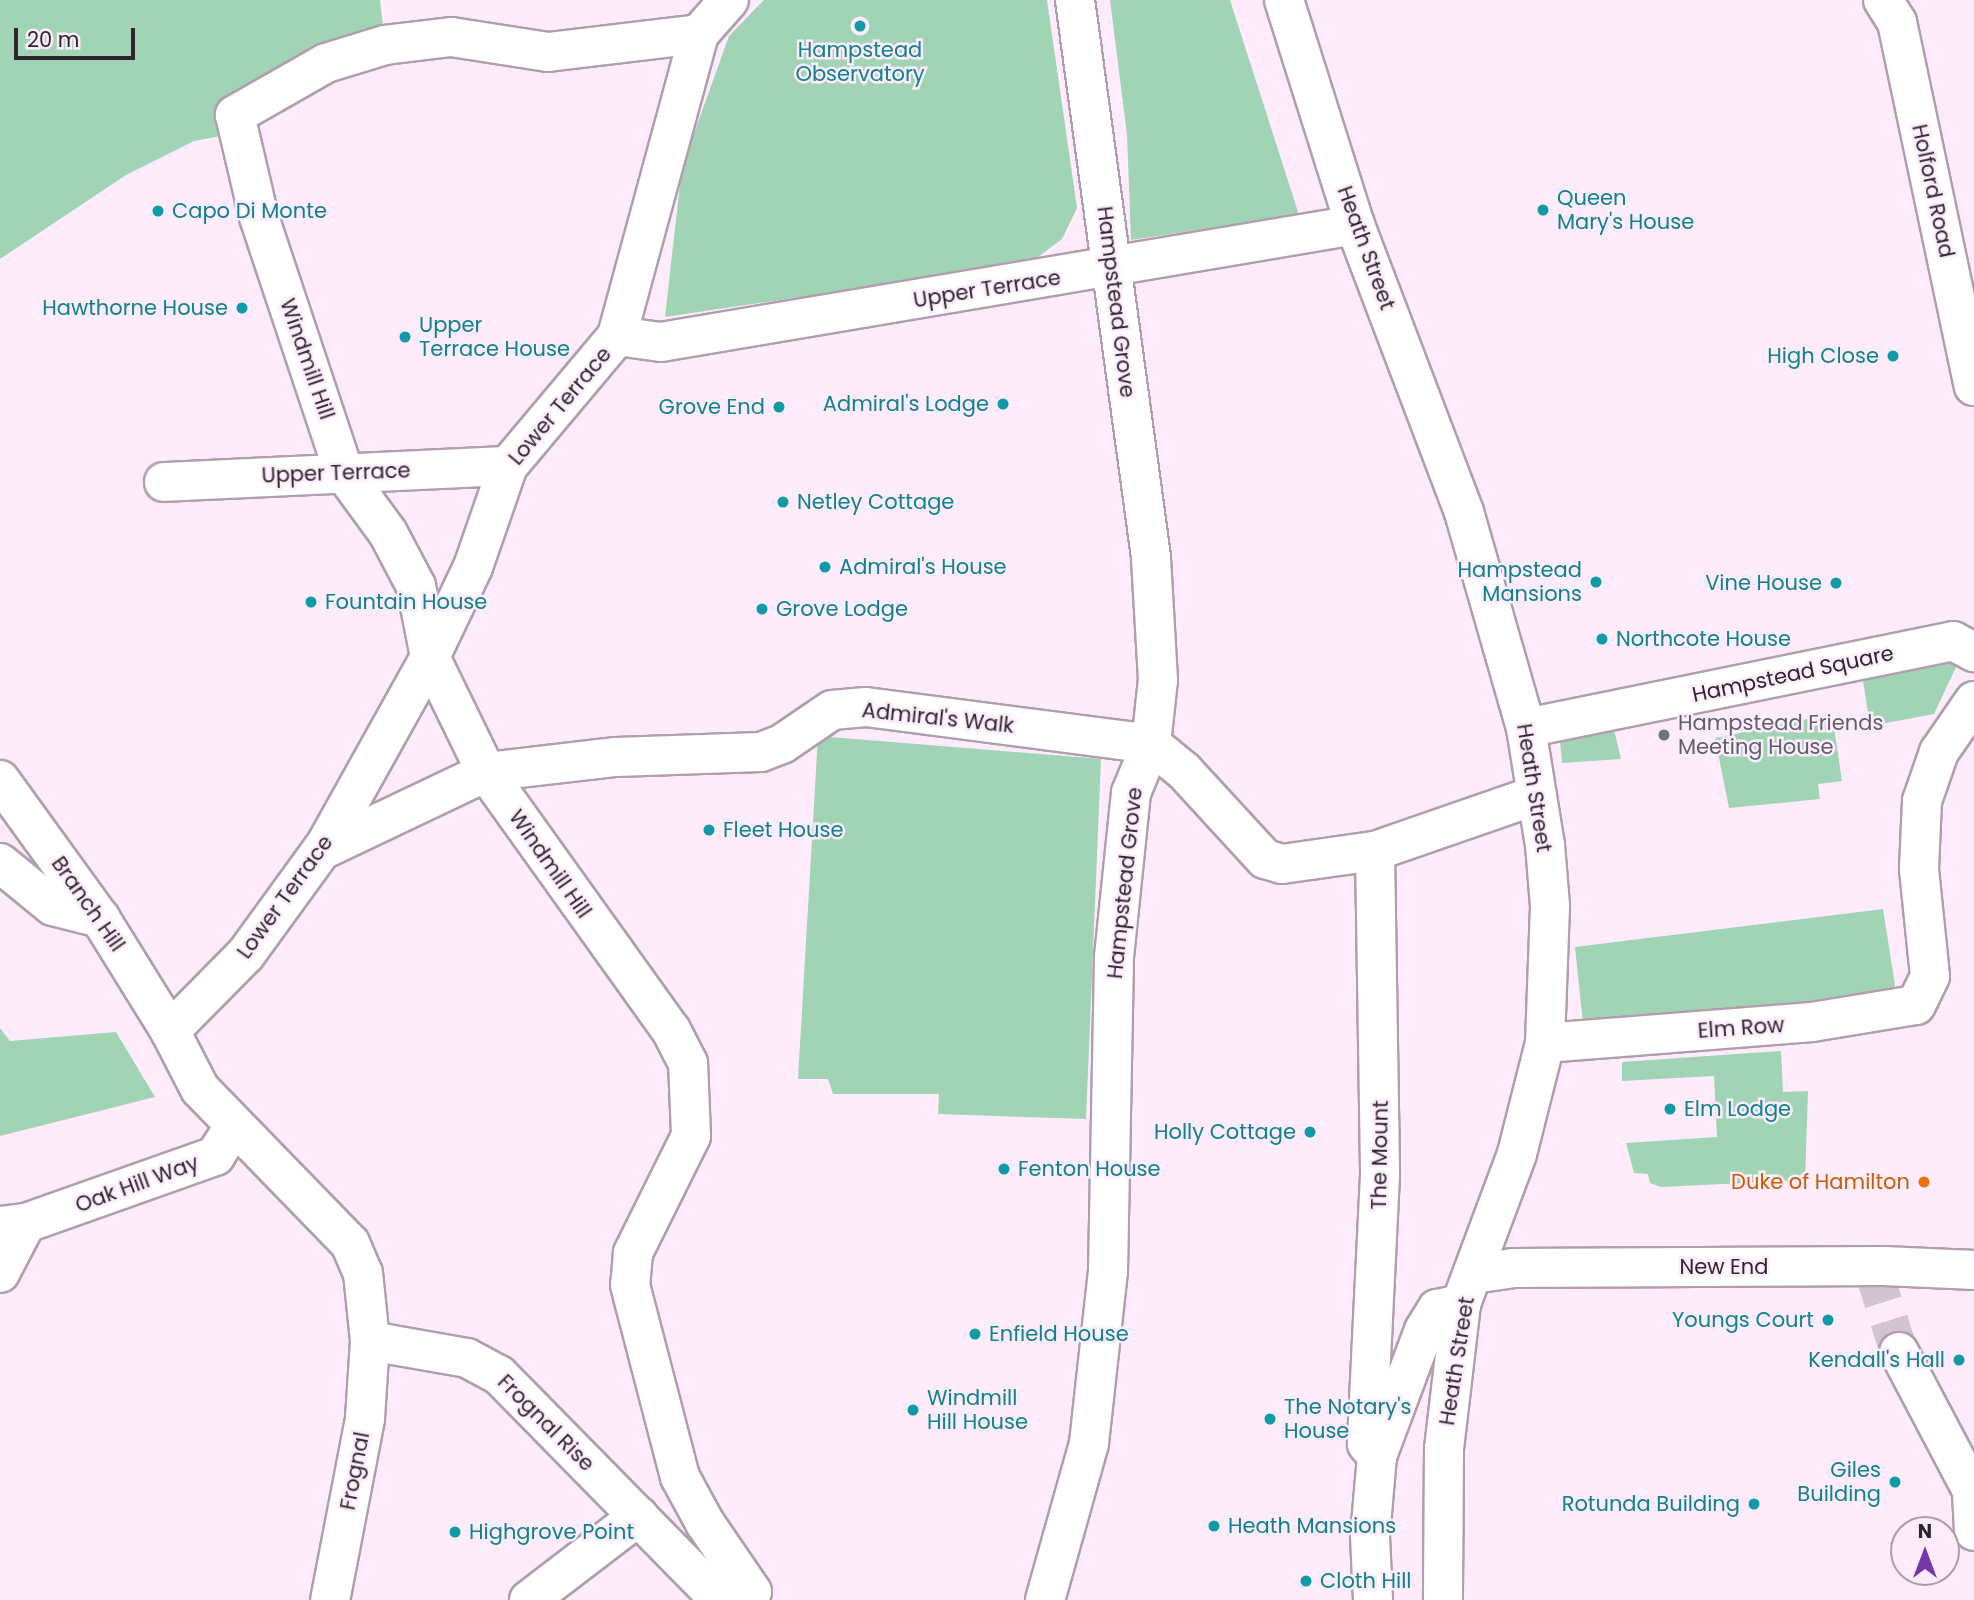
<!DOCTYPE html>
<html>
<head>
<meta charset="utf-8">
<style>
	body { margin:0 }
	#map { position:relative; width:1974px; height:1600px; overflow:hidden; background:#feebfc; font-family:Poppins,sans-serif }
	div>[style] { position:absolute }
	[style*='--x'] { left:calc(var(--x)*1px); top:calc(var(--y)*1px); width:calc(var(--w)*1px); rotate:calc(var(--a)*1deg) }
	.green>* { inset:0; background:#a0d4b4 }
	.minor-tunnel>* { height:38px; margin-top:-19px; transform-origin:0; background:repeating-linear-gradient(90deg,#d4c4d3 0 38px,transparent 0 57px) }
	.roads { filter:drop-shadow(2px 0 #b09eae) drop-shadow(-2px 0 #b09eae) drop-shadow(0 2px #b09eae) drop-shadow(0 -2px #b09eae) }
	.minor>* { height:38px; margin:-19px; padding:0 19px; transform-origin:19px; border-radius:19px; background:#fff }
	.major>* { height:38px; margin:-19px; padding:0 19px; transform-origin:19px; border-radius:19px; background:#fff }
	.dots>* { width:19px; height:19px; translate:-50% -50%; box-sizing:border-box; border:4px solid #feebfc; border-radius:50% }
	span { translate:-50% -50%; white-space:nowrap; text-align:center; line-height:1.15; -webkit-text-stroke:5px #feebfc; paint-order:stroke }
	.culture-label { font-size:21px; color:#0d838f }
	.left { translate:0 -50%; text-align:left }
	.right { translate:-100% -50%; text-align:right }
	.street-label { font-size:21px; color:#2d262d }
	.worship-label { font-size:21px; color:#5b616d }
	.food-label { font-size:21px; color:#c56008 }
	.north { position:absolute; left:1890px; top:1516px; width:70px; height:70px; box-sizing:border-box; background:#feebfc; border:2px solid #aa9ca9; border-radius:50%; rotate:0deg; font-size:19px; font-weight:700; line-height:28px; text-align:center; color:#2d262d }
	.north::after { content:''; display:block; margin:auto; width:24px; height:32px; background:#7735aa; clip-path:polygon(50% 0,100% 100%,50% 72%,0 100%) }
	.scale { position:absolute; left:14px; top:28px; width:121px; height:32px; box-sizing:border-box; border:4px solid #2d262d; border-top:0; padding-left:9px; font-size:21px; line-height:24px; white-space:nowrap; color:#2d262d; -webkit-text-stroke:5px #feebfc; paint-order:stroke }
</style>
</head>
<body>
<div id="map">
	<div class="green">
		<i style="clip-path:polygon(0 0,380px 0,386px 52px,248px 131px,194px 141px,126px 175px,0 259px)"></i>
		<i style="clip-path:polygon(764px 0,1047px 0,1077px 208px,1062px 239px,1030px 263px,665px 317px,682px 167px,729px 36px)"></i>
		<i style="clip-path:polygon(1110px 0,1230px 0,1299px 215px,1131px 240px,1127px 135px)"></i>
		<i style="clip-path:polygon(1945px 653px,1957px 665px,1934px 714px,1870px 726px,1862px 674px)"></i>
		<i style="clip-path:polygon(1832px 714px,1842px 781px,1818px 784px,1820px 799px,1729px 808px,1715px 738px)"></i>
		<i style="clip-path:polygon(1612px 721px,1621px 759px,1562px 763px,1559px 729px)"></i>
		<i style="clip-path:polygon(818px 736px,1101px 759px,1086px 1119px,938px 1114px,939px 1094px,833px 1094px,828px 1079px,798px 1079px)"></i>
		<i style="clip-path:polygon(1883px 909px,1895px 985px,1888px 999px,1584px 1033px,1575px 947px)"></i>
		<i style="clip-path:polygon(0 1028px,10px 1041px,116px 1032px,155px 1097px,0 1136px)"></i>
		<i style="clip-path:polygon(1781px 1051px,1783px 1092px,1808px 1091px,1805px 1180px,1661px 1187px,1650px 1183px,1648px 1174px,1634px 1173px,1626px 1143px,1717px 1137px,1714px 1076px,1622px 1081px,1622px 1062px)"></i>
	</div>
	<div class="minor-tunnel">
		<i style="--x:1872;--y:1266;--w:90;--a:72.6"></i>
	</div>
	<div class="roads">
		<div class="minor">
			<i style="--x:1883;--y:0;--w:26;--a:58"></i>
			<i style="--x:1897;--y:22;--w:372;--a:78.1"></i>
			<i style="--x:699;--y:34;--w:152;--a:173.2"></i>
			<i style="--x:548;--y:52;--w:98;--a:-171.2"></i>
			<i style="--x:451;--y:37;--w:66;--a:173.1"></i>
			<i style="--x:385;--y:45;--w:62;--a:163"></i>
			<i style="--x:326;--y:63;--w:105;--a:150.3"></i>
			<i style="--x:235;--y:115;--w:105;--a:76.8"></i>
			<i style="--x:259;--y:217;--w:270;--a:71.6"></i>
			<i style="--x:344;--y:473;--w:74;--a:53.7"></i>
			<i style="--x:388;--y:533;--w:60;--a:62.2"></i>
			<i style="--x:416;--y:586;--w:72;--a:78.8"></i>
			<i style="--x:430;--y:657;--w:128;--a:64"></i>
			<i style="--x:486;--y:772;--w:317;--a:54.4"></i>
			<i style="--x:671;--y:1030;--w:37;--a:63"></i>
			<i style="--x:688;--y:1063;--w:73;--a:87.6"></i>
			<i style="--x:691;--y:1136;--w:131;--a:116.4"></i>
			<i style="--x:633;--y:1253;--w:32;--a:95"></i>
			<i style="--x:630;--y:1285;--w:198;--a:75.4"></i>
			<i style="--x:680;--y:1477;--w:52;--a:61.5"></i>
			<i style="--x:705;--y:1523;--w:83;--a:55.7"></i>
			<i style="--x:752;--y:1592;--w:9;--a:111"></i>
			<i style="--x:617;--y:336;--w:44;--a:7.8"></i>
			<i style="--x:661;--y:342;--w:704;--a:-9.57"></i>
			<i style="--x:164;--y:482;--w:344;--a:-2.7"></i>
			<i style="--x:1526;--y:728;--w:436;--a:-11.5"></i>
			<i style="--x:1953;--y:641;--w:24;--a:28"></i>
			<i style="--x:0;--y:780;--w:170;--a:54.1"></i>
			<i style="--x:100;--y:918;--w:133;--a:58.2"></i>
			<i style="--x:170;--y:1031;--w:65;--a:62.7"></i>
			<i style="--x:200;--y:1089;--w:215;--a:45.8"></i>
			<i style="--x:350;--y:1243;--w:33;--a:67"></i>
			<i style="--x:363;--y:1273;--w:68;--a:84.1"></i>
			<i style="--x:370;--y:1341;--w:78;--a:93.7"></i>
			<i style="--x:365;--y:1419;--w:184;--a:100.9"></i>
			<i style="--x:322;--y:850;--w:182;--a:-25.4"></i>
			<i style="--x:486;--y:772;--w:131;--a:-6.6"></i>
			<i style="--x:616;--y:757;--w:145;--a:-2"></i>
			<i style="--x:761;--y:752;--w:22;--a:-21"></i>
			<i style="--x:782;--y:744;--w:60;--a:-34.2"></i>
			<i style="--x:832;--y:710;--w:34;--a:-5"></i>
			<i style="--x:866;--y:707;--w:287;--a:7.4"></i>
			<i style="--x:1151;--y:744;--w:43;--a:39.3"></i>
			<i style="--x:1184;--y:771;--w:120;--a:47.4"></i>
			<i style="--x:1265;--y:859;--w:18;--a:16"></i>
			<i style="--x:1282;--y:864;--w:94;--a:-8"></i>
			<i style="--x:1375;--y:851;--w:171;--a:-19.1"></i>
			<i style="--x:1375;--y:851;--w:324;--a:89.1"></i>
			<i style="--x:1380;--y:1175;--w:269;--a:92.8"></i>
			<i style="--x:1367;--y:1444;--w:16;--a:50"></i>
			<i style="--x:0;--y:863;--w:68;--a:39.1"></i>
			<i style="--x:53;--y:906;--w:49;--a:14.3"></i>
			<i style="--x:170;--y:1031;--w:108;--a:-45.4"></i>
			<i style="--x:246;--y:954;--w:136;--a:-54"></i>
			<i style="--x:326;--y:844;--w:214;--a:-60.9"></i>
			<i style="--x:430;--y:657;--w:100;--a:-64.5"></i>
			<i style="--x:473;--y:567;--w:107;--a:-70.9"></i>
			<i style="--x:508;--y:466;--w:170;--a:-50"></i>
			<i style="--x:617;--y:336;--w:313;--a:-74.8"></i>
			<i style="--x:699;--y:34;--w:45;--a:-48.6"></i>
			<i style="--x:1545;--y:1043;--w:268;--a:-4.5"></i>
			<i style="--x:1812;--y:1022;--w:105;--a:-9.3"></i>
			<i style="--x:1916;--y:1005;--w:32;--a:-64"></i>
			<i style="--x:1930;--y:976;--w:108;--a:-95.9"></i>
			<i style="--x:1919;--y:869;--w:68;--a:-87.5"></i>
			<i style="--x:1922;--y:801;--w:52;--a:-70.9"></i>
			<i style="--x:1939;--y:752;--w:62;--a:-55.5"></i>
			<i style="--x:0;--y:1226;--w:26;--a:-7"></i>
			<i style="--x:26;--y:1223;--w:201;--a:-19.5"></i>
			<i style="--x:215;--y:1156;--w:35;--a:-57"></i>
			<i style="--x:0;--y:1273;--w:56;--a:-62.5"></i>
			<i style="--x:1473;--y:1274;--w:40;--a:-8.5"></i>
			<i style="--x:1513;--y:1268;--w:371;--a:-0.3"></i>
			<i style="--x:1884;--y:1266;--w:90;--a:2.5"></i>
			<i style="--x:370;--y:1341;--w:98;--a:9.9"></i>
			<i style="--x:467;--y:1358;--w:36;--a:28"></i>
			<i style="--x:499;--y:1375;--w:315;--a:45.5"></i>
			<i style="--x:1899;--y:1352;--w:161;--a:62.2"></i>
			<i style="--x:1972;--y:1493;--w:38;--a:87"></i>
			<i style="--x:529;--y:1600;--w:138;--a:-37.4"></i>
			<i style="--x:1045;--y:1600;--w:163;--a:-74.3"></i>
			<i style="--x:1089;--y:1443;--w:173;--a:-83.7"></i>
			<i style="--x:1108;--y:1271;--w:314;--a:-88.9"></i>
			<i style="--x:1114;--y:957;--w:165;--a:-84.1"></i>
			<i style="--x:1131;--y:793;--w:53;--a:-67.8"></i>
			<i style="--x:1151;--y:744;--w:64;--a:-83.8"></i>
			<i style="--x:1158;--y:680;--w:123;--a:-93.3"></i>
			<i style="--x:1151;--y:557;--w:562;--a:-97.77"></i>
			<i style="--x:1373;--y:1600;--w:64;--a:-92.7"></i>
			<i style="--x:1370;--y:1536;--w:80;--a:-85"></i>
			<i style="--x:1377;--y:1456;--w:134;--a:-69.5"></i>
			<i style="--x:1424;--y:1330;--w:25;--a:-58"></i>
			<i style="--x:1437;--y:1309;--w:25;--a:-12"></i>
		</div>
		<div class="major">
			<i style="--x:1284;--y:0;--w:236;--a:72.5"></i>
			<i style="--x:1355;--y:225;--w:307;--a:69.2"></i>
			<i style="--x:1464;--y:512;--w:225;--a:74"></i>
			<i style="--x:1526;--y:728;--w:119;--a:80.8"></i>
			<i style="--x:1545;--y:845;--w:61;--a:85.3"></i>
			<i style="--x:1550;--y:906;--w:137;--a:92.1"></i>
			<i style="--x:1545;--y:1043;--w:114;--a:104.2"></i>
			<i style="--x:1517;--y:1154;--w:160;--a:110.5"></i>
			<i style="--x:1461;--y:1304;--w:146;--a:96.7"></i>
			<i style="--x:1444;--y:1449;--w:151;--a:90.4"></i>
		</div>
	</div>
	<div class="dots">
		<i style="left:860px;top:26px;background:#0f9aa8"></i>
		<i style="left:1543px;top:210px;background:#0f9aa8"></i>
		<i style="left:158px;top:211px;background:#0f9aa8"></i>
		<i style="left:242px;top:308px;background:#0f9aa8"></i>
		<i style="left:405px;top:337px;background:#0f9aa8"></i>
		<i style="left:1893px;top:356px;background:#0f9aa8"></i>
		<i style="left:1003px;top:404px;background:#0f9aa8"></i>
		<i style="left:779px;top:407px;background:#0f9aa8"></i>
		<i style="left:783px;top:502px;background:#0f9aa8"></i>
		<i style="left:825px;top:567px;background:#0f9aa8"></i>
		<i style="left:1596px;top:582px;background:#0f9aa8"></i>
		<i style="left:1836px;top:583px;background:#0f9aa8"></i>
		<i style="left:311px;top:602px;background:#0f9aa8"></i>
		<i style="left:762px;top:609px;background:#0f9aa8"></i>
		<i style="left:1602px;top:639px;background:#0f9aa8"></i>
		<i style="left:1664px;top:735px;background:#6b7280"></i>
		<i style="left:709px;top:830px;background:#0f9aa8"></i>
		<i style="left:1670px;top:1109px;background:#0f9aa8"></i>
		<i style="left:1310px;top:1132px;background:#0f9aa8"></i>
		<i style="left:1004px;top:1169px;background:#0f9aa8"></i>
		<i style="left:1924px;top:1182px;background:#e8710a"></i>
		<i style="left:1828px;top:1320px;background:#0f9aa8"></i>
		<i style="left:975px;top:1334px;background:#0f9aa8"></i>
		<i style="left:1959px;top:1360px;background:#0f9aa8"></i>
		<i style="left:913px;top:1410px;background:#0f9aa8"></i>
		<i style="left:1270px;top:1419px;background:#0f9aa8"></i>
		<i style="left:1895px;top:1482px;background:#0f9aa8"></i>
		<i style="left:1754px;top:1504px;background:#0f9aa8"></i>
		<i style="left:1214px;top:1526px;background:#0f9aa8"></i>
		<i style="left:455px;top:1532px;background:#0f9aa8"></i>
		<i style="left:1306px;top:1581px;background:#0f9aa8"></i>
	</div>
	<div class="culture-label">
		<span style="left:860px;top:62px">Hampstead<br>Observatory</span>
		<span class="left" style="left:1557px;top:210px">Queen<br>Mary's House</span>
		<span class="left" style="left:172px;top:211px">Capo Di Monte</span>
		<span class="right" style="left:228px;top:308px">Hawthorne House</span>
		<span class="left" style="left:419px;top:337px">Upper<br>Terrace House</span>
		<span class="right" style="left:1879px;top:356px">High Close</span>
		<span class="right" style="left:989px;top:404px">Admiral's Lodge</span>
		<span class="right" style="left:765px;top:407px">Grove End</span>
		<span class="left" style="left:797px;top:502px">Netley Cottage</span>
		<span class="left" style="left:839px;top:567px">Admiral's House</span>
		<span class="right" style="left:1582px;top:582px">Hampstead<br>Mansions</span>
		<span class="right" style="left:1822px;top:583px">Vine House</span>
		<span class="left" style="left:325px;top:602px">Fountain House</span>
		<span class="left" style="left:776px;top:609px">Grove Lodge</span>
		<span class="left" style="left:1616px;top:639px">Northcote House</span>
		<span class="left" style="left:723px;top:830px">Fleet House</span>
		<span class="left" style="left:1684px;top:1109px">Elm Lodge</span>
		<span class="right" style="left:1296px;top:1132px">Holly Cottage</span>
		<span class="left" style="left:1018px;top:1169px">Fenton House</span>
		<span class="right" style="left:1814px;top:1320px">Youngs Court</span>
		<span class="left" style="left:989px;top:1334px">Enfield House</span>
		<span class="right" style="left:1945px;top:1360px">Kendall's Hall</span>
		<span class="left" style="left:927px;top:1410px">Windmill<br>Hill House</span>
		<span class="left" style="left:1284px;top:1419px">The Notary's<br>House</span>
		<span class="right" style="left:1881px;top:1482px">Giles<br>Building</span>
		<span class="right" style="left:1740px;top:1504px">Rotunda Building</span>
		<span class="left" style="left:1228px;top:1526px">Heath Mansions</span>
		<span class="left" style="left:469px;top:1532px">Highgrove Point</span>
		<span class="left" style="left:1320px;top:1581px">Cloth Hill</span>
	</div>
	<div class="street-label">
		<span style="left:1933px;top:191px;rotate:78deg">Holford Road</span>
		<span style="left:1366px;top:248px;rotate:70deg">Heath Street</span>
		<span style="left:987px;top:289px;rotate:-9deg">Upper Terrace</span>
		<span style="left:1116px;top:302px;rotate:83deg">Hampstead Grove</span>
		<span style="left:307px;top:359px;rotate:71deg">Windmill Hill</span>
		<span style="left:560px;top:406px;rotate:-50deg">Lower Terrace</span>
		<span style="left:336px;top:473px;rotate:-2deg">Upper Terrace</span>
		<span style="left:1793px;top:674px;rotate:-12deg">Hampstead Square</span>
		<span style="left:938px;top:718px;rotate:6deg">Admiral's Walk</span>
		<span style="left:1534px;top:788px;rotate:81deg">Heath Street</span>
		<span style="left:550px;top:864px;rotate:55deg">Windmill Hill</span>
		<span style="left:1125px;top:883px;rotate:-84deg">Hampstead Grove</span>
		<span style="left:285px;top:897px;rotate:-54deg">Lower Terrace</span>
		<span style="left:88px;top:904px;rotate:55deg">Branch Hill</span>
		<span style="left:1741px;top:1028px;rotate:-4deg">Elm Row</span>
		<span style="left:1380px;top:1155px;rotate:-89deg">The Mount</span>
		<span style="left:137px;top:1184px;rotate:-20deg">Oak Hill Way</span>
		<span style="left:1724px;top:1267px">New End</span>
		<span style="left:1457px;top:1361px;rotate:-81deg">Heath Street</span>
		<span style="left:546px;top:1423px;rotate:45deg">Frognal Rise</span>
		<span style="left:355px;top:1471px;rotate:-79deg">Frognal</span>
	</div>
	<div class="worship-label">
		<span class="left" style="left:1678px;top:735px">Hampstead Friends<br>Meeting House</span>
	</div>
	<div class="food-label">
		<span class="right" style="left:1910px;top:1182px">Duke of Hamilton</span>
	</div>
	<div class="north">N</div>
	<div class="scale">20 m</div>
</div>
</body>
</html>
